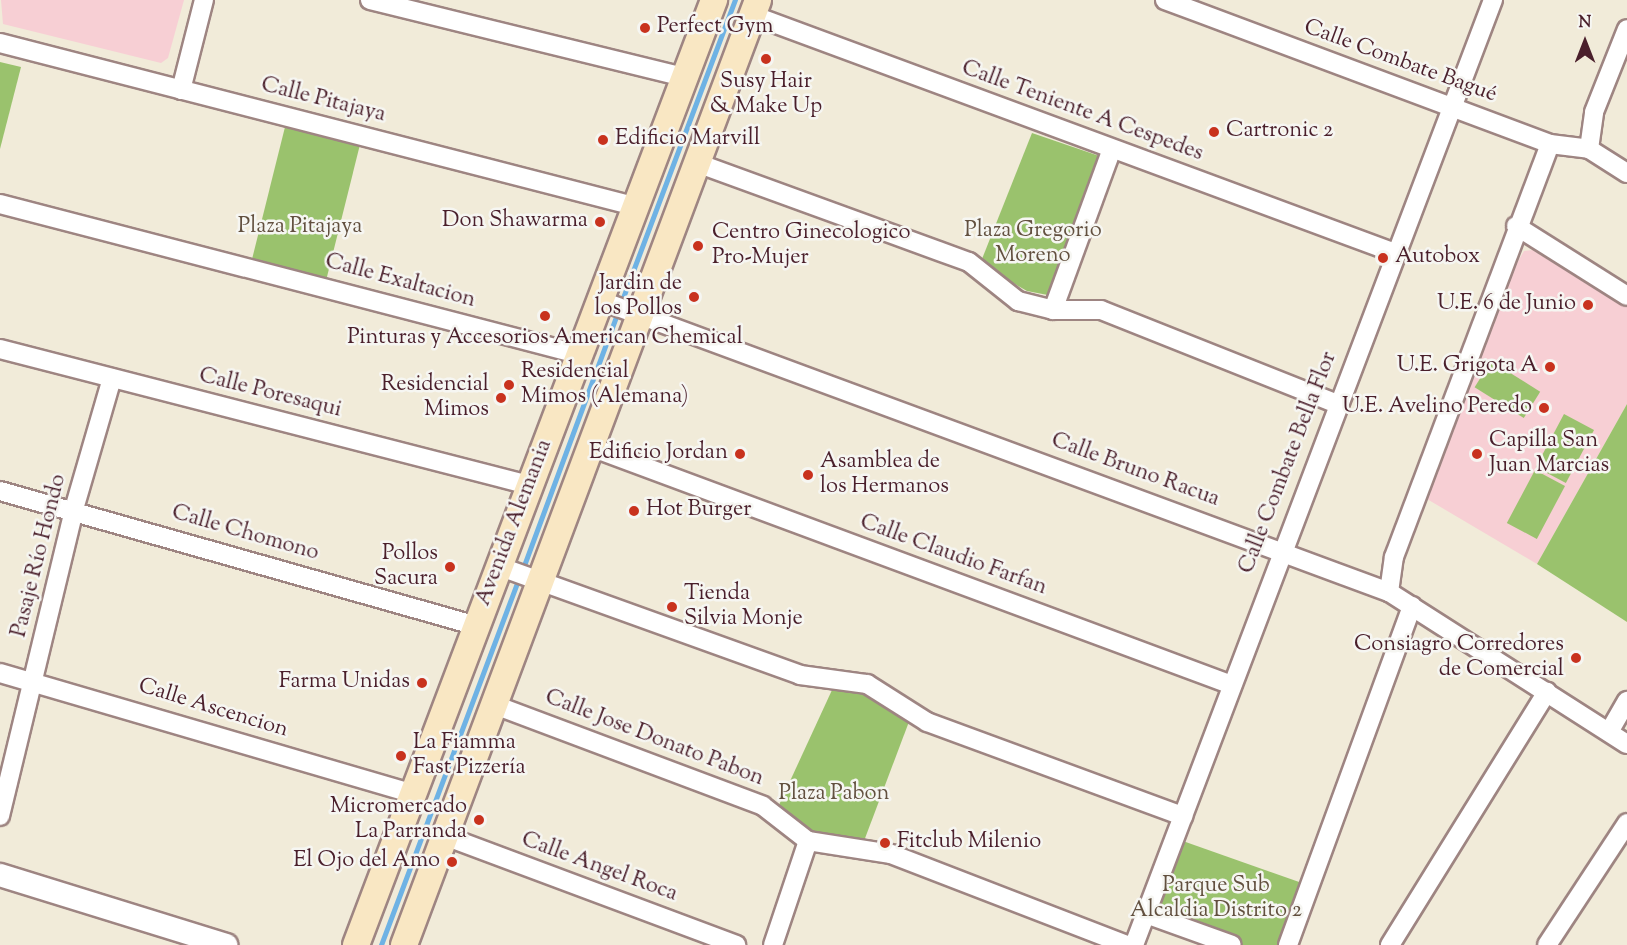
<!DOCTYPE html>
<html>
<head>
<meta charset="utf-8">
<style>
	body { margin:0 }
	#map { position:relative; width:1627px; height:945px; overflow:hidden; background:#f1ebd9; font-family:"Sorts Mill Goudy",serif }
	div>[style] { position:absolute }
	[style*='--x'] { left:calc(var(--x)*1px); top:calc(var(--y)*1px); width:calc(var(--w)*1px); rotate:calc(var(--a)*1deg) }
	.built>* { inset:0; background:#f7cfd4 }
	.green>* { inset:0; background:#9ac26d; transform-origin:0 0 }
	.stream>* { height:4.5px; margin:-2.25px; padding:0 2.25px; transform-origin:2.25px; border-radius:2.25px; background:#6eb2e4 }
	.roads { filter:drop-shadow(2px 0 #9e8582) drop-shadow(-2px 0 #9e8582) drop-shadow(0 2px #9e8582) drop-shadow(0 -2px #9e8582) }
	.minor>* { height:18px; margin:-9px; padding:0 9px; transform-origin:9px; border-radius:9px; background:#fff }
	.tertiary>* { height:22px; margin:-11px; padding:0 11px; transform-origin:11px; border-radius:11px; background:#fff }
	.secondary>* { height:26px; margin:-13px; padding:0 13px; transform-origin:13px; border-radius:13px; background:#f9e7c3 }
	.dots>* { width:16px; height:16px; translate:-50% -50%; box-sizing:border-box; border:3px solid #f6f6f2; border-radius:50% }
	span { translate:-50% -50%; white-space:nowrap; text-align:center; line-height:1.15; -webkit-text-stroke:5px #f6f6f2; paint-order:stroke }
	.poi-label { font-size:22px; color:#4a1f2b }
	.left { translate:0 -50%; text-align:left }
	.right { translate:-100% -50%; text-align:right }
	.street-label { font-size:22px; color:#4a1f2b }
	.park-label { font-size:22px; color:#62503f }
	.north { position:absolute; left:1555px; top:12px; width:60px; height:60px; -webkit-text-stroke:4px #f6f6f2; paint-order:stroke; rotate:0deg; font-size:16px; font-weight:700; line-height:24px; text-align:center; color:#4a1f2b }
	.north::after { content:''; display:block; margin:auto; width:21px; height:27px; background:#4a1f2b; clip-path:polygon(50% 0,100% 100%,50% 72%,0 100%) }
</style>
</head>
<body>
<div id="map">
	<div class="built">
		<i style="clip-path:polygon(1px 0,184px 0,168px 58px,161px 63px,3px 24px)"></i>
		<i style="clip-path:polygon(1533px 250px,1627px 307px,1627px 404px,1537px 564px,1427px 499px,1424px 489px,1513px 270px,1524px 251px)"></i>
	</div>
	<div class="green">
		<i style="clip-path:polygon(0 62px,21px 67px,0 149px)"></i>
		<i style="left:285px;top:127px;width:77px;height:137px;rotate:14deg"></i>
		<i style="clip-path:polygon(1032px 133px,1108px 159px,1058px 297px,1027px 291px,980px 264px)"></i>
		<i style="left:1491px;top:361px;width:58px;height:31px;rotate:32deg"></i>
		<i style="clip-path:polygon(1627px 404px,1627px 622px,1537px 564px)"></i>
		<i style="left:1564px;top:414px;width:34px;height:60px;rotate:28deg"></i>
		<i style="left:1535px;top:470px;width:34px;height:60px;rotate:28deg"></i>
		<i style="clip-path:polygon(856px 688px,910px 719px,864px 841px,822px 840px,798px 826px,779px 805px,832px 690px)"></i>
		<i style="clip-path:polygon(1180px 840px,1302px 883px,1279px 945px,1216px 945px,1151px 922px)"></i>
	</div>
	<div class="stream">
		<i style="--x:621;--y:303;--w:324;--a:-69.4"></i>
		<i style="--x:522;--y:571;--w:277;--a:-69.7"></i>
		<i style="--x:381;--y:945;--w:392;--a:-69.4"></i>
	</div>
	<div class="roads">
		<div class="minor">
			<i style="--x:370;--y:0;--w:322;--a:13.8"></i>
			<i style="--x:1165;--y:0;--w:411;--a:20.5"></i>
			<i style="--x:752;--y:15;--w:686;--a:20.31"></i>
			<i style="--x:0;--y:43;--w:655;--a:14.42"></i>
			<i style="--x:181;--y:90;--w:93;--a:-75.7"></i>
			<i style="--x:1589;--y:149;--w:37;--a:-82"></i>
			<i style="--x:1594;--y:112;--w:89;--a:-68.3"></i>
			<i style="--x:697;--y:163;--w:289;--a:20"></i>
			<i style="--x:969;--y:262;--w:63;--a:38.5"></i>
			<i style="--x:1018;--y:301;--w:36;--a:14"></i>
			<i style="--x:1053;--y:310;--w:48;--a:0"></i>
			<i style="--x:1101;--y:310;--w:254;--a:21.7"></i>
			<i style="--x:0;--y:204;--w:597;--a:14.55"></i>
			<i style="--x:1516;--y:226;--w:131;--a:32.2"></i>
			<i style="--x:599;--y:300;--w:842;--a:20.29"></i>
			<i style="--x:1389;--y:592;--w:282;--a:32.6"></i>
			<i style="--x:1053;--y:310;--w:171;--a:-69.9"></i>
			<i style="--x:0;--y:349;--w:546;--a:14.42"></i>
			<i style="--x:591;--y:447;--w:684;--a:20.37"></i>
			<i style="--x:0;--y:491;--w:495;--a:15.8"></i>
			<i style="--x:498;--y:566;--w:321;--a:19.8"></i>
			<i style="--x:800;--y:675;--w:68;--a:7.7"></i>
			<i style="--x:867;--y:684;--w:71;--a:32.3"></i>
			<i style="--x:927;--y:722;--w:273;--a:20.2"></i>
			<i style="--x:1389;--y:592;--w:35;--a:-82"></i>
			<i style="--x:1394;--y:557;--w:441;--a:-69.3"></i>
			<i style="--x:1550;--y:144;--w:39;--a:7"></i>
			<i style="--x:1589;--y:149;--w:45;--a:32.3"></i>
			<i style="--x:0;--y:673;--w:430;--a:16.3"></i>
			<i style="--x:495;--y:705;--w:286;--a:20.6"></i>
			<i style="--x:763;--y:806;--w:57;--a:37.9"></i>
			<i style="--x:808;--y:841;--w:84;--a:8.9"></i>
			<i style="--x:891;--y:854;--w:253;--a:21.1"></i>
			<i style="--x:1609;--y:732;--w:36;--a:-60"></i>
			<i style="--x:0;--y:816;--w:316;--a:-76.4"></i>
			<i style="--x:74;--y:509;--w:136;--a:-73.8"></i>
			<i style="--x:445;--y:836;--w:311;--a:20.5"></i>
			<i style="--x:1146;--y:914;--w:91;--a:19.8"></i>
			<i style="--x:773;--y:945;--w:110;--a:-71.4"></i>
			<i style="--x:1134;--y:945;--w:1011;--a:-69.2"></i>
			<i style="--x:1288;--y:945;--w:361;--a:-69.9"></i>
			<i style="--x:1390;--y:945;--w:298;--a:-58.2"></i>
			<i style="--x:1547;--y:945;--w:146;--a:-56.7"></i>
		</div>
		<div class="tertiary">
			<i style="--x:0;--y:875;--w:237;--a:17.2"></i>
		</div>
		<div class="secondary">
			<i style="--x:356;--y:945;--w:1011;--a:-69.25"></i>
			<i style="--x:404;--y:945;--w:1009;--a:-69.46"></i>
		</div>
	</div>
	<div class="dots">
		<i style="left:645px;top:28px;background:#c8321e"></i>
		<i style="left:766px;top:59px;background:#c8321e"></i>
		<i style="left:1214px;top:132px;background:#c8321e"></i>
		<i style="left:603px;top:140px;background:#c8321e"></i>
		<i style="left:600px;top:222px;background:#c8321e"></i>
		<i style="left:698px;top:246px;background:#c8321e"></i>
		<i style="left:1383px;top:258px;background:#c8321e"></i>
		<i style="left:694px;top:297px;background:#c8321e"></i>
		<i style="left:1588px;top:305px;background:#c8321e"></i>
		<i style="left:545px;top:316px;background:#c8321e"></i>
		<i style="left:1550px;top:367px;background:#c8321e"></i>
		<i style="left:509px;top:385px;background:#c8321e"></i>
		<i style="left:501px;top:398px;background:#c8321e"></i>
		<i style="left:1544px;top:408px;background:#c8321e"></i>
		<i style="left:740px;top:454px;background:#c8321e"></i>
		<i style="left:1477px;top:454px;background:#c8321e"></i>
		<i style="left:808px;top:475px;background:#c8321e"></i>
		<i style="left:634px;top:511px;background:#c8321e"></i>
		<i style="left:450px;top:567px;background:#c8321e"></i>
		<i style="left:672px;top:607px;background:#c8321e"></i>
		<i style="left:1576px;top:658px;background:#c8321e"></i>
		<i style="left:422px;top:683px;background:#c8321e"></i>
		<i style="left:401px;top:756px;background:#c8321e"></i>
		<i style="left:479px;top:820px;background:#c8321e"></i>
		<i style="left:885px;top:843px;background:#c8321e"></i>
		<i style="left:452px;top:862px;background:#c8321e"></i>
	</div>
	<div class="poi-label">
		<span class="left" style="left:657px;top:28px">Perfect Gym</span>
		<span style="left:766px;top:95px">Susy Hair<br>&amp; Make Up</span>
		<span class="left" style="left:1226px;top:132px">Cartronic 2</span>
		<span class="left" style="left:615px;top:140px">Edificio Marvill</span>
		<span class="right" style="left:588px;top:222px">Don Shawarma</span>
		<span class="left" style="left:712px;top:246px">Centro Ginecologico<br>Pro-Mujer</span>
		<span class="left" style="left:1395px;top:258px">Autobox</span>
		<span class="right" style="left:682px;top:297px">Jardin de<br>los Pollos</span>
		<span class="right" style="left:1576px;top:305px">U.E. 6 de Junio</span>
		<span style="left:545px;top:339px">Pinturas y Accesorios American Chemical</span>
		<span class="right" style="left:1538px;top:367px">U.E. Grigota A</span>
		<span class="left" style="left:521px;top:385px">Residencial<br>Mimos (Alemana)</span>
		<span class="right" style="left:489px;top:398px">Residencial<br>Mimos</span>
		<span class="right" style="left:1532px;top:408px">U.E. Avelino Peredo</span>
		<span class="left" style="left:1489px;top:454px">Capilla San<br>Juan Marcias</span>
		<span class="right" style="left:728px;top:454px">Edificio Jordan</span>
		<span class="left" style="left:820px;top:475px">Asamblea de<br>los Hermanos</span>
		<span class="left" style="left:646px;top:511px">Hot Burger</span>
		<span class="right" style="left:438px;top:567px">Pollos<br>Sacura</span>
		<span class="left" style="left:684px;top:607px">Tienda<br>Silvia Monje</span>
		<span class="right" style="left:1564px;top:658px">Consiagro Corredores<br>de Comercial</span>
		<span class="right" style="left:410px;top:683px">Farma Unidas</span>
		<span class="left" style="left:413px;top:756px">La Fiamma<br>Fast Pizzería</span>
		<span class="right" style="left:467px;top:820px">Micromercado<br>La Parranda</span>
		<span class="left" style="left:897px;top:843px">Fitclub Milenio</span>
		<span class="right" style="left:440px;top:862px">El Ojo del Amo</span>
	</div>
	<div class="street-label">
		<span style="left:1400px;top:62px;rotate:20deg">Calle Combate Bagué</span>
		<span style="left:323px;top:101px;rotate:14deg">Calle Pitajaya</span>
		<span style="left:1082px;top:112px;rotate:20deg">Calle Teniente A Cespedes</span>
		<span style="left:400px;top:282px;rotate:15deg">Calle Exaltacion</span>
		<span style="left:270px;top:394px;rotate:14deg">Calle Poresaqui</span>
		<span style="left:1289px;top:463px;rotate:-69deg">Calle Combate Bella Flor</span>
		<span style="left:1135px;top:471px;rotate:20deg">Calle Bruno Racua</span>
		<span style="left:515px;top:523px;rotate:-69deg">Avenida Alemania</span>
		<span style="left:245px;top:534px;rotate:16deg">Calle Chomono</span>
		<span style="left:40px;top:556px;rotate:-76deg">Pasaje Río Hondo</span>
		<span style="left:953px;top:556px;rotate:20deg">Calle Claudio Farfan</span>
		<span style="left:213px;top:709px;rotate:17deg">Calle Ascencion</span>
		<span style="left:654px;top:739px;rotate:21deg">Calle Jose Donato Pabon</span>
		<span style="left:599px;top:868px;rotate:20deg">Calle Angel Roca</span>
	</div>
	<div class="park-label">
		<span style="left:300px;top:228px">Plaza Pitajaya</span>
		<span style="left:1033px;top:244px">Plaza Gregorio<br>Moreno</span>
		<span style="left:834px;top:795px">Plaza Pabon</span>
		<span style="left:1216px;top:899px">Parque Sub<br>Alcaldia Distrito 2</span>
	</div>
	<div class="north">N</div>
</div>
</body>
</html>
